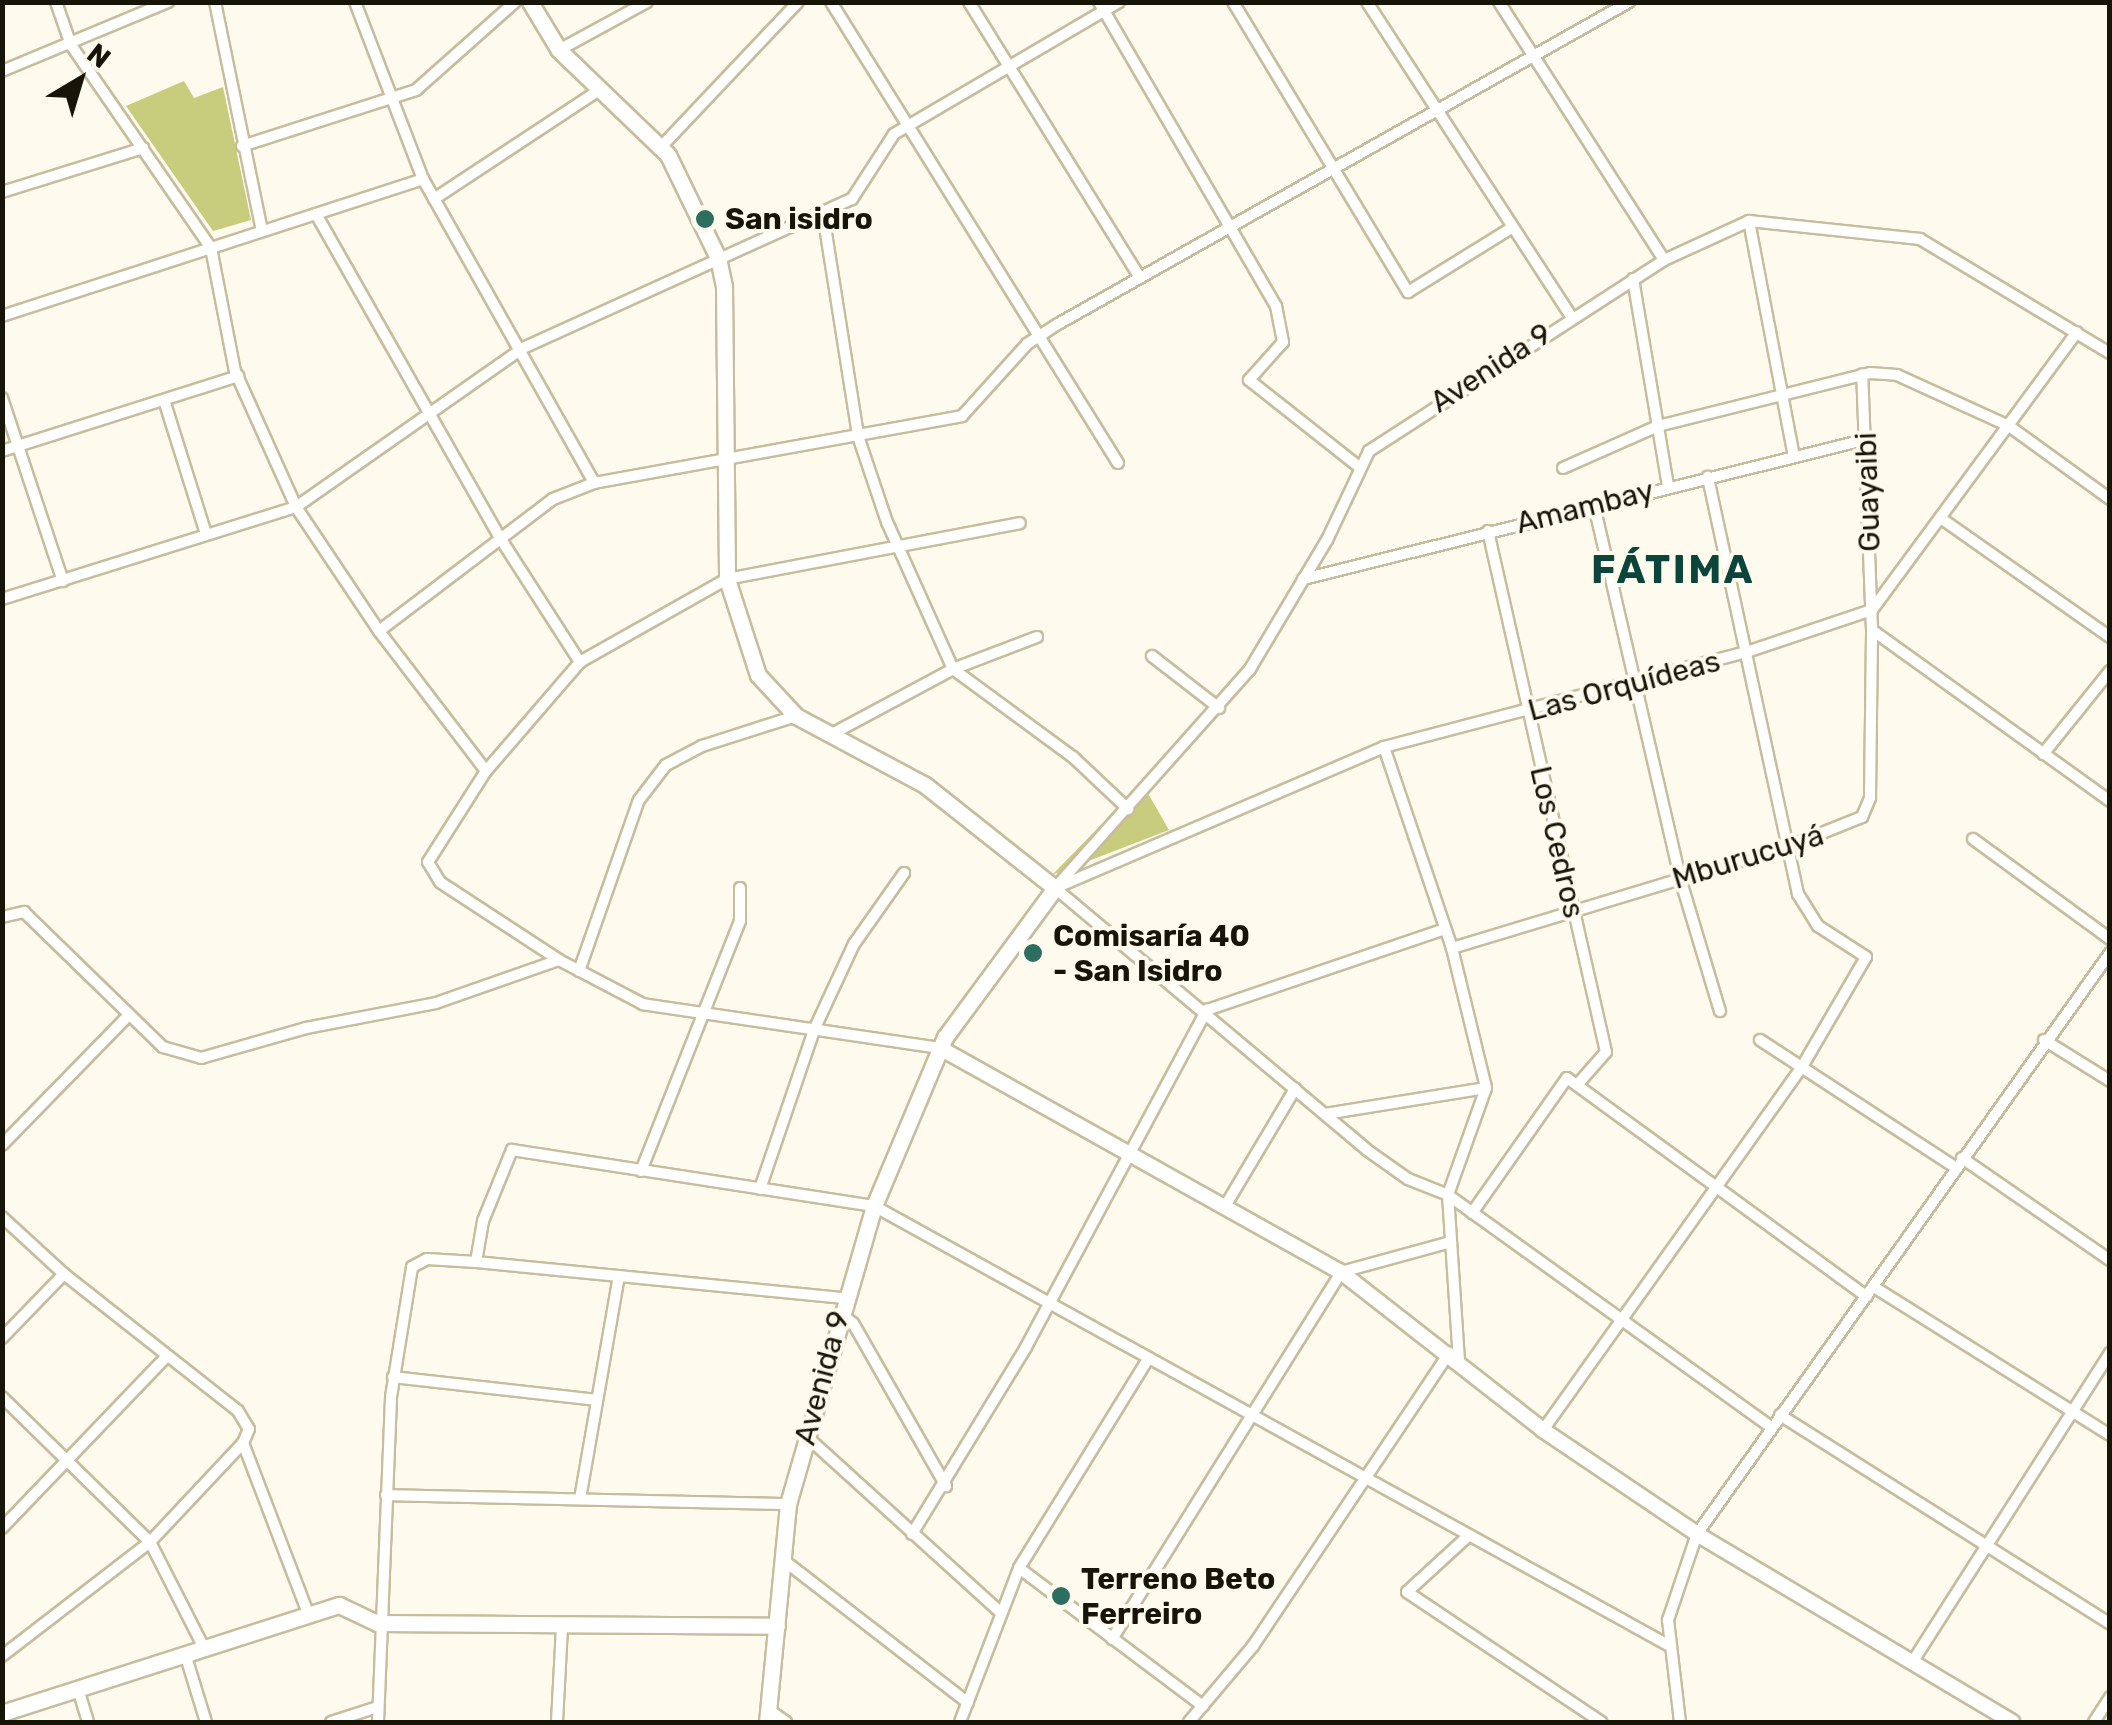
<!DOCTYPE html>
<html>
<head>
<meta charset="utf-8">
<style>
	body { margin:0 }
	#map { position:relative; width:2112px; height:1725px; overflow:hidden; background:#fefaed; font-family:Rubik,sans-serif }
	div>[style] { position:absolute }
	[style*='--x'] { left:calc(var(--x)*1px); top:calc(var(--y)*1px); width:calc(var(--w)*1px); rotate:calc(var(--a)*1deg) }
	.green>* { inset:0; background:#c8cd7e }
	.roads { filter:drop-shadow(2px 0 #c7bd9e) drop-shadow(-2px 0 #c7bd9e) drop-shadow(0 2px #c7bd9e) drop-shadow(0 -2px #c7bd9e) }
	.minor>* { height:10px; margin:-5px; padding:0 5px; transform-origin:5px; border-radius:5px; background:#fff }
	.tertiary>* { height:14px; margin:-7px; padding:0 7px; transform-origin:7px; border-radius:7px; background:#fff }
	.secondary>* { height:15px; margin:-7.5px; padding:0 7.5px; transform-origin:7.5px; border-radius:7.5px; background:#fff }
	.dots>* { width:28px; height:28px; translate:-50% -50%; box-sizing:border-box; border:5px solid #fefaed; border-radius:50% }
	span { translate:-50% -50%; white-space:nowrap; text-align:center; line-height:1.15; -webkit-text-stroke:8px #fefaed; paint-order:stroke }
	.poi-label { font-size:30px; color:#171408; font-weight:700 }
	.left { translate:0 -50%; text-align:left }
	.street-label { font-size:30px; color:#171408 }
	.district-label { font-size:40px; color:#0a443a; font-weight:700; letter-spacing:2.5px }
	.frame { position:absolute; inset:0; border:5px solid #171408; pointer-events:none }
	.north { position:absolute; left:30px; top:30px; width:100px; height:100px; -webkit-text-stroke:8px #fefaed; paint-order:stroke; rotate:38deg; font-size:28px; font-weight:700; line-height:40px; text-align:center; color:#171408 }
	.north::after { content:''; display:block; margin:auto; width:35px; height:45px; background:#171408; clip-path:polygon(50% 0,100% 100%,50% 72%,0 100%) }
</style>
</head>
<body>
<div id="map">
	<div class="green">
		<i style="clip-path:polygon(184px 81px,194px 98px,223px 87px,251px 220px,213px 231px,126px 106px)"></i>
		<i style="clip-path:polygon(1142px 783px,1169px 830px,1052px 875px)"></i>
	</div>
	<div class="roads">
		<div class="minor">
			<i style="--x:56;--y:2;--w:46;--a:70.8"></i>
			<i style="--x:71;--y:45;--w:247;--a:55.4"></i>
			<i style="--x:211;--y:248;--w:125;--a:79"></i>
			<i style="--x:235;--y:371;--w:149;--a:65.8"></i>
			<i style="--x:296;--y:507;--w:149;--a:56.2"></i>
			<i style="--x:379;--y:631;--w:176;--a:52.6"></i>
			<i style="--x:215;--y:2;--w:234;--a:78.4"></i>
			<i style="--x:355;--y:2;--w:190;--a:69"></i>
			<i style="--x:423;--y:179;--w:349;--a:60.6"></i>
			<i style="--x:831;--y:2;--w:543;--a:58.1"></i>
			<i style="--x:969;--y:2;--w:322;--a:58.2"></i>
			<i style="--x:1099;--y:2;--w:352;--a:59.8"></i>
			<i style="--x:1276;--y:306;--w:37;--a:79"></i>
			<i style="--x:1283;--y:342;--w:51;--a:131.8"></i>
			<i style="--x:1249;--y:380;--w:140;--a:38.3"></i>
			<i style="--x:1233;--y:2;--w:339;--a:58.9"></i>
			<i style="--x:1408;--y:292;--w:123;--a:-31.8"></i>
			<i style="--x:1367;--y:2;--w:374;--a:57"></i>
			<i style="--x:1499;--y:2;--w:306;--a:57.4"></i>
			<i style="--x:559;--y:50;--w:100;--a:-28.6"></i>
			<i style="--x:2;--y:71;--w:180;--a:-22.6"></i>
			<i style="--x:242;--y:146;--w:183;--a:-17.8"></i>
			<i style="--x:416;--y:90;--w:132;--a:-41.6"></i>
			<i style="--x:661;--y:147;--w:199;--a:-46.6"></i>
			<i style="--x:2;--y:192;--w:148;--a:-17.3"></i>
			<i style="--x:434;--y:199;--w:200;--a:-33.4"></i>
			<i style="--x:316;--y:214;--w:373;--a:60.4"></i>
			<i style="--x:500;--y:538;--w:148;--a:57.2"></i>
			<i style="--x:823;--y:214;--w:225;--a:81"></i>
			<i style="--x:858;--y:436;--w:91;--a:71.4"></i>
			<i style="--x:887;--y:522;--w:161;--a:65.8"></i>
			<i style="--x:953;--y:669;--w:149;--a:36.3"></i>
			<i style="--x:1073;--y:757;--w:76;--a:43.4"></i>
			<i style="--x:1749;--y:221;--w:240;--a:79.2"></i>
			<i style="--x:1633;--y:279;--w:211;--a:80.4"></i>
			<i style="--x:2;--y:316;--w:443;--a:-18"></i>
			<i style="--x:2;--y:398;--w:193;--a:71.6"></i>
			<i style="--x:164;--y:400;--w:140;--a:72.6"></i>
			<i style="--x:2;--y:451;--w:248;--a:-17.6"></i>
			<i style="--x:1563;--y:468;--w:104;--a:-23.9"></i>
			<i style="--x:1658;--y:426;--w:219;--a:-14"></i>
			<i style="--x:1870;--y:373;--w:27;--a:4"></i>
			<i style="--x:1897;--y:375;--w:123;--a:24.5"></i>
			<i style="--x:2009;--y:426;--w:125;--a:35.9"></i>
			<i style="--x:1594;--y:505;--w:383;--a:77"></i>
			<i style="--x:1680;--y:878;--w:139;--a:73.3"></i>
			<i style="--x:1942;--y:519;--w:205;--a:35.1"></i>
			<i style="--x:1488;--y:531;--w:534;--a:77.24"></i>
			<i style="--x:1606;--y:1052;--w:44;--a:131.3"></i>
			<i style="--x:1303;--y:579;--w:582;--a:-13.92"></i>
			<i style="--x:2;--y:599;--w:308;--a:-17.4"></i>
			<i style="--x:296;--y:507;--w:277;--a:-35"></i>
			<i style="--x:523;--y:348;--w:361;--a:-24.4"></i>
			<i style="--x:852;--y:199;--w:77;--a:-57.1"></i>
			<i style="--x:894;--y:134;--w:261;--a:-30.4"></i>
			<i style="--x:1872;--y:630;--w:293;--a:35.7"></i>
			<i style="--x:379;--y:631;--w:218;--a:-37.2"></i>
			<i style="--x:553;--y:499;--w:44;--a:-21.3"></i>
			<i style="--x:594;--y:483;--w:374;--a:-10.3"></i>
			<i style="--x:962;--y:416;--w:97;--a:-47.9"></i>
			<i style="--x:1027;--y:344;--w:37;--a:-33"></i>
			<i style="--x:1058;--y:324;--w:656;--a:-29.42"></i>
			<i style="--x:1152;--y:656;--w:85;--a:37.8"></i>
			<i style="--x:832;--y:734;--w:137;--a:-28.2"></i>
			<i style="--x:953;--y:669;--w:90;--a:-20.9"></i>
			<i style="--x:1384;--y:747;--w:212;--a:71.3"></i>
			<i style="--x:1452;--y:948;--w:144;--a:76.3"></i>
			<i style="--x:1486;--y:1088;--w:114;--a:109.6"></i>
			<i style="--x:1448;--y:1195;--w:164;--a:86.2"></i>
			<i style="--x:2043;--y:754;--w:107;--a:-51.1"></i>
			<i style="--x:1973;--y:839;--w:170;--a:36.1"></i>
			<i style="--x:1060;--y:886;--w:353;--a:-23.2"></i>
			<i style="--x:1384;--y:747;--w:375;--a:-14.7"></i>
			<i style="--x:1747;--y:652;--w:132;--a:-18.6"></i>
			<i style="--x:1872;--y:610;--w:345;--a:-53.6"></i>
			<i style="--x:1055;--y:888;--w:293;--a:-48.3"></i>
			<i style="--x:1250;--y:669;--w:150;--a:-59.2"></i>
			<i style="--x:1327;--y:540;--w:98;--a:-64.7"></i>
			<i style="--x:1369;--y:451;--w:351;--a:-32.9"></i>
			<i style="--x:1664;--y:260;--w:94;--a:-24.6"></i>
			<i style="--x:1749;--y:221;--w:172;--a:6"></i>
			<i style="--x:1920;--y:239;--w:222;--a:31"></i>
			<i style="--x:1055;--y:888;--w:407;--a:40"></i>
			<i style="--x:1367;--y:1150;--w:50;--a:35.3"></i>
			<i style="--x:1408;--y:1179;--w:43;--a:21.8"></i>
			<i style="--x:1448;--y:1195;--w:398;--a:35.7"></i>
			<i style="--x:2;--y:917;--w:23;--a:-13"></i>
			<i style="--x:24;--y:912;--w:194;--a:44.2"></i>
			<i style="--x:163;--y:1047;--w:40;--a:16"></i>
			<i style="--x:201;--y:1058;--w:109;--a:-15.9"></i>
			<i style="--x:306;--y:1028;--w:132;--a:-10.9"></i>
			<i style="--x:436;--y:1003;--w:130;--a:-19.3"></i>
			<i style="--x:1452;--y:948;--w:350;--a:-16.8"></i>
			<i style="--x:1787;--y:847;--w:81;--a:-21.8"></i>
			<i style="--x:1862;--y:817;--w:21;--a:-67"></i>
			<i style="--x:1870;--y:798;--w:168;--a:-89.3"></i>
			<i style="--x:1872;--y:630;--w:256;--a:-92.2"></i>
			<i style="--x:579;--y:971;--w:181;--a:-70.7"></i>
			<i style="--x:639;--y:800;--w:44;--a:-52.4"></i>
			<i style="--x:666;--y:765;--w:41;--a:-27.8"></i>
			<i style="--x:702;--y:746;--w:99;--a:-17.7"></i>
			<i style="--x:1760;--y:1040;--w:233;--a:33.1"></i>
			<i style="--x:2044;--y:1040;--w:78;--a:31.8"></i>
			<i style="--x:940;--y:1048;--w:300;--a:-171.6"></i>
			<i style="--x:643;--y:1004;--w:95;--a:-152.4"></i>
			<i style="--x:559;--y:960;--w:142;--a:-146.8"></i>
			<i style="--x:440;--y:882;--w:23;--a:-121"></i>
			<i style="--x:428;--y:862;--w:108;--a:-57.5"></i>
			<i style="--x:486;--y:771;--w:144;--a:-49.2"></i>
			<i style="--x:580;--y:662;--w:169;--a:-29.5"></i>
			<i style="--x:727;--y:579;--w:298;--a:-10.8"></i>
			<i style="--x:1325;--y:1114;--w:163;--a:-9.2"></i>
			<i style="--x:2;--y:1145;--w:182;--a:-45.7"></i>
			<i style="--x:1962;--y:1158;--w:180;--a:34.6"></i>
			<i style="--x:641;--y:1171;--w:269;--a:-68.4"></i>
			<i style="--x:740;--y:921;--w:33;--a:-90"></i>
			<i style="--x:760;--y:1189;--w:168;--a:-71.2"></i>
			<i style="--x:814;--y:1030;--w:95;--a:-65.1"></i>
			<i style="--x:854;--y:944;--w:87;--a:-54.8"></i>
			<i style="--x:1224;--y:1208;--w:139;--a:-59.2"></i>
			<i style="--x:1472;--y:1213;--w:165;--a:-54.9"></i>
			<i style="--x:1567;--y:1078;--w:371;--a:36.1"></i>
			<i style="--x:2;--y:1217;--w:84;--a:42.6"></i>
			<i style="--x:64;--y:1274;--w:221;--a:38.2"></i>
			<i style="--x:238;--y:1411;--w:21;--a:59"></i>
			<i style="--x:249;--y:1429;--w:15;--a:113"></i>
			<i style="--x:243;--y:1443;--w:136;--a:133.2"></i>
			<i style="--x:150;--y:1542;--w:187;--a:142.4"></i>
			<i style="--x:476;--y:1262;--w:42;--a:-80.3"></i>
			<i style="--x:483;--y:1221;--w:77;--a:-67.8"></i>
			<i style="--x:512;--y:1150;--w:366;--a:8.8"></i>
			<i style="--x:874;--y:1206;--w:907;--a:28.94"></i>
			<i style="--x:1874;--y:1287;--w:279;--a:32.1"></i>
			<i style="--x:840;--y:1313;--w:16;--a:38"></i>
			<i style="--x:853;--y:1323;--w:188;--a:60.3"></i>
			<i style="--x:2;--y:1338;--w:89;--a:-45.9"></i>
			<i style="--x:393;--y:1377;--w:205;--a:6.4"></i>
			<i style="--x:2;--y:1397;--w:207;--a:44.4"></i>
			<i style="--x:150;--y:1542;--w:121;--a:63"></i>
			<i style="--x:1780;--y:1415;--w:391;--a:32.3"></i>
			<i style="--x:1543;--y:1430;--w:448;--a:-54.5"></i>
			<i style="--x:1803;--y:1065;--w:125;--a:-59.7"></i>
			<i style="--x:1866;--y:957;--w:57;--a:-147.1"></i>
			<i style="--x:1818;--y:926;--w:38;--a:-122"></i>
			<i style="--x:1798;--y:894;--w:427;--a:-102.2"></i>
			<i style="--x:806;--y:1436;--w:262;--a:42.2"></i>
			<i style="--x:243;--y:1443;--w:185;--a:69.1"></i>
			<i style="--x:386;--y:1495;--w:402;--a:1.3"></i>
			<i style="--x:580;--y:1499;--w:226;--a:-80.1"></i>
			<i style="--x:2;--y:1528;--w:238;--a:-46.2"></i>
			<i style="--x:912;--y:1534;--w:219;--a:-58.6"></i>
			<i style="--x:1026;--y:1347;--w:383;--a:-61.8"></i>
			<i style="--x:1207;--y:1010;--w:251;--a:-18.8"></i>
			<i style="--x:1467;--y:1537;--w:81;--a:137.5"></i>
			<i style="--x:1407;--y:1592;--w:234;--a:33.8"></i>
			<i style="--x:782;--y:1559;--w:235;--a:37.7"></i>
			<i style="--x:1019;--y:1568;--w:230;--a:36.9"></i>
			<i style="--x:1112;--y:1639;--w:433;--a:-58"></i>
			<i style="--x:1341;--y:1272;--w:114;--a:-15.3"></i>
			<i style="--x:186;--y:1657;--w:68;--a:72.9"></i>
			<i style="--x:1913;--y:1661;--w:366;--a:-57.4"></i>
			<i style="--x:78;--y:1689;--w:34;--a:73"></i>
			<i style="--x:769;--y:1710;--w:21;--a:35"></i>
			<i style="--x:331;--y:1722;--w:49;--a:-17.7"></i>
			<i style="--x:378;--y:1722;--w:325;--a:-87.7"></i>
			<i style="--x:391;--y:1397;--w:132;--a:-80.8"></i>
			<i style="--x:412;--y:1267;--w:17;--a:-28"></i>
			<i style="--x:427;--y:1259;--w:49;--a:3.5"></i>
			<i style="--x:476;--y:1262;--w:370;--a:5.6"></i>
			<i style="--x:557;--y:1722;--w:97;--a:-87"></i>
			<i style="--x:960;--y:1722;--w:165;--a:-69"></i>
			<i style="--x:1019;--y:1568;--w:246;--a:-58.3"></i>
			<i style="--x:1189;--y:1722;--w:99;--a:-49.9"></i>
			<i style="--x:1253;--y:1646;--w:353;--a:-56.2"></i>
			<i style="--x:1680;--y:1722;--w:103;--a:-96.7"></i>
			<i style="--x:1668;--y:1620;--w:91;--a:-71.4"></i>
			<i style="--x:1697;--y:1534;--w:713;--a:-54.59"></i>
			<i style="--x:2094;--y:1722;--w:30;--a:-57"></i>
		</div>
		<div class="tertiary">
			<i style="--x:940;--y:1048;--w:459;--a:29.2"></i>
			<i style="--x:1341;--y:1272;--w:256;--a:38"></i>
			<i style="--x:1543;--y:1430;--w:186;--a:34"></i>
			<i style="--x:1697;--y:1534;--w:367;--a:30.8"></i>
		</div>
		<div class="secondary">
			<i style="--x:530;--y:2;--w:56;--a:58.9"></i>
			<i style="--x:559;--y:50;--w:151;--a:43.9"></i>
			<i style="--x:668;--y:155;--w:114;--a:64.1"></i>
			<i style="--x:718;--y:258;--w:30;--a:78"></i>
			<i style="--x:724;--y:287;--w:292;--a:89.4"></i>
			<i style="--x:727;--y:579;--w:101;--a:72.1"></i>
			<i style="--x:758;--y:675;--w:56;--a:47.2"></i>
			<i style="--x:796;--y:716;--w:146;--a:28.1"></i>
			<i style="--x:925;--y:785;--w:166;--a:38.4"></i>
			<i style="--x:1055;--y:888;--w:185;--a:126.4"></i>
			<i style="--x:945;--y:1037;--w:183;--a:112.8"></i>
			<i style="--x:874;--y:1206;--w:310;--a:106.1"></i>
			<i style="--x:788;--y:1504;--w:219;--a:95.5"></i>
			<i style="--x:2;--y:1713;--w:354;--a:-17.8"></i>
			<i style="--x:339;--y:1605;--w:42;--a:25.3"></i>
			<i style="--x:377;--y:1623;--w:400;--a:0.4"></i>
		</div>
	</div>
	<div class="dots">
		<i style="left:705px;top:219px;background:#2c6f61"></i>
		<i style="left:1033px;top:953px;background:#2c6f61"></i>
		<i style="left:1061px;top:1596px;background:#2c6f61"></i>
	</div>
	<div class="poi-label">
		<span class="left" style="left:725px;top:219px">San isidro</span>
		<span class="left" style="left:1053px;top:953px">Comisaría 40<br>- San Isidro</span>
		<span class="left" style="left:1081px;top:1596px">Terreno Beto<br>Ferreiro</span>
	</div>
	<div class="street-label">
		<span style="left:1491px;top:368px;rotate:-33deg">Avenida 9</span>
		<span style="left:1868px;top:492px;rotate:-92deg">Guayaibi</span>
		<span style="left:1585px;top:507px;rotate:-14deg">Amambay</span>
		<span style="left:1624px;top:686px;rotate:-15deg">Las Orquídeas</span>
		<span style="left:1557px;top:842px;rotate:77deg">Los Cedros</span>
		<span style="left:1748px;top:857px;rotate:-17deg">Mburucuyá</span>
		<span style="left:822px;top:1378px;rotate:-75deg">Avenida 9</span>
	</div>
	<div class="district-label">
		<span style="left:1673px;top:570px">FÁTIMA</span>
	</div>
	<div class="frame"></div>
	<div class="north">N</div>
</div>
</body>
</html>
